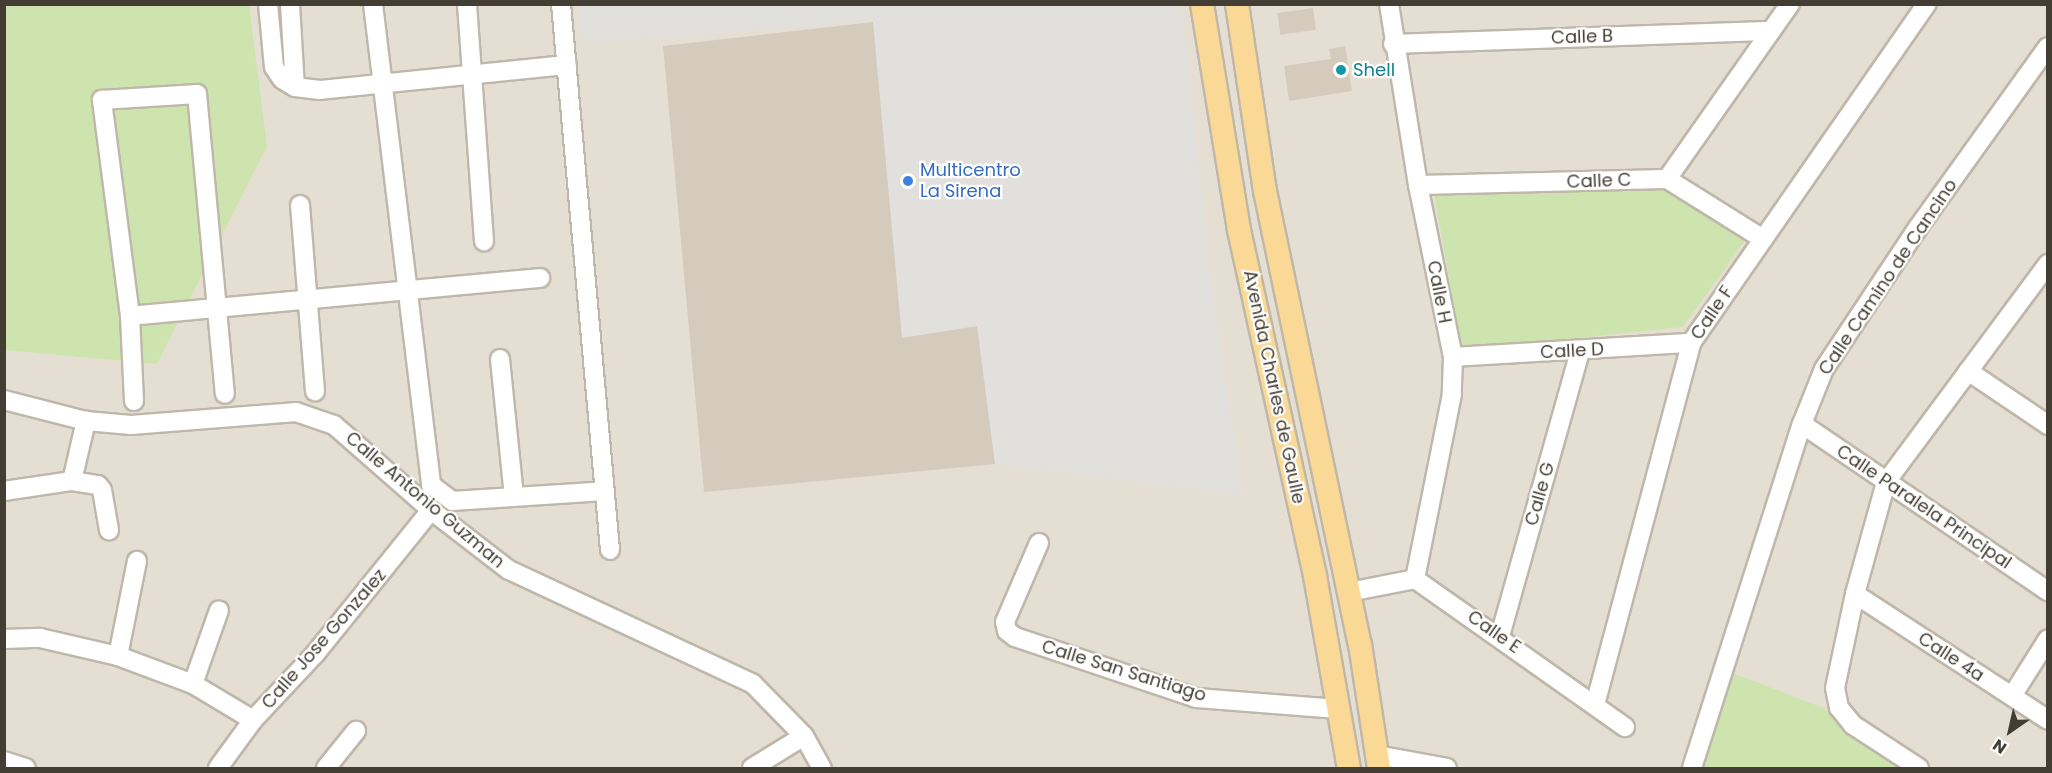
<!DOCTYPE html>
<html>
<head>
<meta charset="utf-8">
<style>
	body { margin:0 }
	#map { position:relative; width:2052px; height:773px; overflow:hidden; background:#f1ede4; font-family:Poppins,sans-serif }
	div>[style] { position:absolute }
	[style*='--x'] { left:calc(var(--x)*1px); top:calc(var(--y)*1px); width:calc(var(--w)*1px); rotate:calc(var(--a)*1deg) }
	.residential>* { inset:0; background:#e5dfd3; transform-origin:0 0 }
	.green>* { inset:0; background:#cee4ae }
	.parking>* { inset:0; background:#e2e0dd }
	.building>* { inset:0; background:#d5cbbd; transform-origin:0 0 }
	.roads { filter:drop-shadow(2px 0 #bfb7aa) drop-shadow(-2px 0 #bfb7aa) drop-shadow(0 2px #bfb7aa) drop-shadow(0 -2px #bfb7aa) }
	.minor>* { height:18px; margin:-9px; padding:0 9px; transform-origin:9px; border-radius:9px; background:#fff }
	.major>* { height:22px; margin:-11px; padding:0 11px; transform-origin:11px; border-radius:11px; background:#f9d995 }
	.dots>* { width:16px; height:16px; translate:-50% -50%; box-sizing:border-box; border:3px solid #fff; border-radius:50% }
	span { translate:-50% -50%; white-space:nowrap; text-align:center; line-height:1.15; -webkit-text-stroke:4.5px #fff; paint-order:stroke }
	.street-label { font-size:18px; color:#433d34 }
	.culture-label { font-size:18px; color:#0d838f }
	.left { translate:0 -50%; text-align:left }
	.shop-label { font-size:18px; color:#366cbe }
	.frame { position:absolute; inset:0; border:6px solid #433d34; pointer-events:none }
	.north { position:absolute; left:1980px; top:701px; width:60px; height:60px; -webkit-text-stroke:4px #fff; paint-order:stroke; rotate:214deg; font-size:16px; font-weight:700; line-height:24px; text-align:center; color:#433d34 }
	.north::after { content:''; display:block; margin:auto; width:21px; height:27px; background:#433d34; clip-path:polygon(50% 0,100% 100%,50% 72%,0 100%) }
</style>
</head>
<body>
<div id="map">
	<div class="residential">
		<i style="left:5px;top:5px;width:2042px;height:763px"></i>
	</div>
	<div class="green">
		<i style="clip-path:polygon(4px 5px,249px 5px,267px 146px,157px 364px,5px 350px)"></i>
		<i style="clip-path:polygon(1656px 185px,1747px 238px,1683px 327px,1462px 350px,1434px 194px)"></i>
		<i style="clip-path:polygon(1730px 672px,1821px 707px,1912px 768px,1696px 768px)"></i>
	</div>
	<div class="parking">
		<i style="clip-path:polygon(579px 5px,1181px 5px,1213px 302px,1243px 495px,995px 464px,977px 326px,902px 338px,872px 22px,584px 42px)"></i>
	</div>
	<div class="building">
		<i style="left:1313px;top:8px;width:22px;height:36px;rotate:82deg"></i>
		<i style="clip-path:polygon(873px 22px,902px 338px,977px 326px,995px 464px,704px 492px,663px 46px)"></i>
		<i style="clip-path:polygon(1345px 46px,1352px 91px,1289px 101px,1284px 66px,1331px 59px,1329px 49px)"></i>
	</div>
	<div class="roads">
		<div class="minor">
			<i style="--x:268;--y:4;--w:63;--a:84.6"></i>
			<i style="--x:274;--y:67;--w:14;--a:56"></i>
			<i style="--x:282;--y:79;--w:15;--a:32"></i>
			<i style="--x:295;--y:87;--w:25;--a:7"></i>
			<i style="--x:320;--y:90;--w:248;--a:-5.8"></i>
			<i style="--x:290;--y:4;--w:83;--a:86.6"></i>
			<i style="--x:373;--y:4;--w:484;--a:83.1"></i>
			<i style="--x:431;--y:485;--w:26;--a:37"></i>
			<i style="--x:452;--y:501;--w:153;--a:-3.7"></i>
			<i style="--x:467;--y:4;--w:238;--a:85.9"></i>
			<i style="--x:561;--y:4;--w:548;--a:84.87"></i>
			<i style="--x:1389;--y:4;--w:183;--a:80.9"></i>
			<i style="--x:1418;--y:185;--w:176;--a:78.5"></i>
			<i style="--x:1453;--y:357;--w:37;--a:92"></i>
			<i style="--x:1452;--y:394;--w:189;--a:101.3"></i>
			<i style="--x:1393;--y:44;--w:378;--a:-2"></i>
			<i style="--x:1667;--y:179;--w:214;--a:-54.9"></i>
			<i style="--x:1418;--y:185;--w:249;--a:-1.4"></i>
			<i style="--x:1667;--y:179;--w:113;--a:32"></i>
			<i style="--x:300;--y:205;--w:187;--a:85.4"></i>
			<i style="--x:130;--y:316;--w:218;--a:-97.4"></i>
			<i style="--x:102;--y:100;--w:95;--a:-3.6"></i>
			<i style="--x:197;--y:94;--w:301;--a:84.7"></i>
			<i style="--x:1453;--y:357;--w:238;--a:-3.4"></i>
			<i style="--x:500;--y:359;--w:138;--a:84.2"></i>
			<i style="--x:1968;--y:371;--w:97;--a:34"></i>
			<i style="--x:4;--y:400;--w:85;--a:14.4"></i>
			<i style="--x:86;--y:421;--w:45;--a:5.1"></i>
			<i style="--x:131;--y:425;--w:166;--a:-4.5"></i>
			<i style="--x:296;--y:412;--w:40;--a:18.9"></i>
			<i style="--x:334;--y:425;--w:129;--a:41.2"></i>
			<i style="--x:431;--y:510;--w:98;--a:37.6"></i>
			<i style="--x:509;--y:570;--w:269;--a:25"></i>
			<i style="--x:753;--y:684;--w:73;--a:45.6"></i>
			<i style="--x:804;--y:736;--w:37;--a:61"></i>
			<i style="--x:134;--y:401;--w:85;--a:-92.7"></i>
			<i style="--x:130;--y:316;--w:412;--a:-5.3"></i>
			<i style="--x:1802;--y:424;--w:297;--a:34.2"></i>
			<i style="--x:72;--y:481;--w:62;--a:-76.9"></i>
			<i style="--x:4;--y:491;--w:69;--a:-8.4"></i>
			<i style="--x:72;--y:481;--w:26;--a:9"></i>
			<i style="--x:98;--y:485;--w:6;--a:51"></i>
			<i style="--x:102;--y:490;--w:41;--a:80.1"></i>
			<i style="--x:1039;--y:543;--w:86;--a:113.3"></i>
			<i style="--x:1005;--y:622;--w:9;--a:77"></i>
			<i style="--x:1007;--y:631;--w:10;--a:37"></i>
			<i style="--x:1015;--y:637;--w:191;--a:18.6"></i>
			<i style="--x:1196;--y:698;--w:143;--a:4.4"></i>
			<i style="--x:1349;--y:592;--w:67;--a:-11.1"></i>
			<i style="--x:1415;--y:579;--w:257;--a:35.2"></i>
			<i style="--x:1855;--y:594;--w:230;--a:33.1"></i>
			<i style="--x:1500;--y:636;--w:296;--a:-74.3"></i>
			<i style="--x:4;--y:639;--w:36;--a:-2"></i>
			<i style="--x:40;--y:638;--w:80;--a:13"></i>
			<i style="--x:118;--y:656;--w:80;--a:20.5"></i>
			<i style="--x:193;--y:684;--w:70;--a:31"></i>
			<i style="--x:118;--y:656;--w:97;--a:-78.7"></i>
			<i style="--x:193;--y:684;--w:78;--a:-70.6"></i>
			<i style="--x:2012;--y:696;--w:67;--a:-57.7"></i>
			<i style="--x:1595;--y:705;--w:375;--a:-75.1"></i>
			<i style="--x:1691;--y:343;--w:413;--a:-55.2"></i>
			<i style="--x:1377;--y:755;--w:71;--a:10.5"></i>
			<i style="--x:4;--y:761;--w:23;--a:18"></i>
			<i style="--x:218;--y:768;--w:59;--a:-53.9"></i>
			<i style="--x:253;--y:720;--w:91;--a:-46.8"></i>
			<i style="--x:315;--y:654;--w:185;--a:-51.1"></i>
			<i style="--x:326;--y:768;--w:48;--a:-51"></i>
			<i style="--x:752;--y:768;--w:61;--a:-31.6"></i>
			<i style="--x:1692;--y:768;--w:361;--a:-72.3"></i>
			<i style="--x:1802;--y:424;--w:59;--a:-68.2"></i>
			<i style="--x:1824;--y:369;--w:168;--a:-56.4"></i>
			<i style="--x:1917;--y:229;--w:224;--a:-54.3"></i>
			<i style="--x:1919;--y:768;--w:79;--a:-146.9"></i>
			<i style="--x:1853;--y:725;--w:22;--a:-129"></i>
			<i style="--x:1839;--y:708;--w:20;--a:-101"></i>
			<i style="--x:1835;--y:688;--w:96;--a:-78"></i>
			<i style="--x:1855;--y:594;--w:116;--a:-74.5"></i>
			<i style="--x:1886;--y:482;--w:272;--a:-53.4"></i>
		</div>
		<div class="major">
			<i style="--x:1202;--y:4;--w:229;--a:80.7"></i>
			<i style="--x:1239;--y:230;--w:354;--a:77.6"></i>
			<i style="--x:1315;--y:576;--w:195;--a:80"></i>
			<i style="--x:1237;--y:4;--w:189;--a:81.5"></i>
			<i style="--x:1265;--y:191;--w:463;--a:78.2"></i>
			<i style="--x:1360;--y:644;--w:125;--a:81.3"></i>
		</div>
	</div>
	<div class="dots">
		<i style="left:1341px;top:70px;background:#0f9aa8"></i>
		<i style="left:908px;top:181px;background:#3f7fe0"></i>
	</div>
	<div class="street-label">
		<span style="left:1582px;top:37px;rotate:-2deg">Calle B</span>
		<span style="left:1599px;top:181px;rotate:-2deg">Calle C</span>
		<span style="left:1888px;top:277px;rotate:-56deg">Calle Camino de Cancino</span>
		<span style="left:1439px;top:292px;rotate:79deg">Calle H</span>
		<span style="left:1712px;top:313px;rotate:-56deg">Calle F</span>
		<span style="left:1572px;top:351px;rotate:-3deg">Calle D</span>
		<span style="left:1274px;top:387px;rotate:78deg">Avenida Charles de Gaulle</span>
		<span style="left:1540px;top:494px;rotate:-74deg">Calle G</span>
		<span style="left:425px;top:500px;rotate:40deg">Calle Antonio Guzman</span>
		<span style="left:1924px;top:507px;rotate:34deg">Calle Paralela Principal</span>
		<span style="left:1494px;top:632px;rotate:35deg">Calle E</span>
		<span style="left:324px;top:639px;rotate:-49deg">Calle Jose Gonzalez</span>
		<span style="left:1951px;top:657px;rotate:33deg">Calle 4a</span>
		<span style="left:1124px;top:671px;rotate:17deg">Calle San Santiago</span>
	</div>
	<div class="culture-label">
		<span class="left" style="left:1353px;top:70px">Shell</span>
	</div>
	<div class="shop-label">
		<span class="left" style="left:920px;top:181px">Multicentro<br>La Sirena</span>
	</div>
	<div class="frame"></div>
	<div class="north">N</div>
</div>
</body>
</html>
